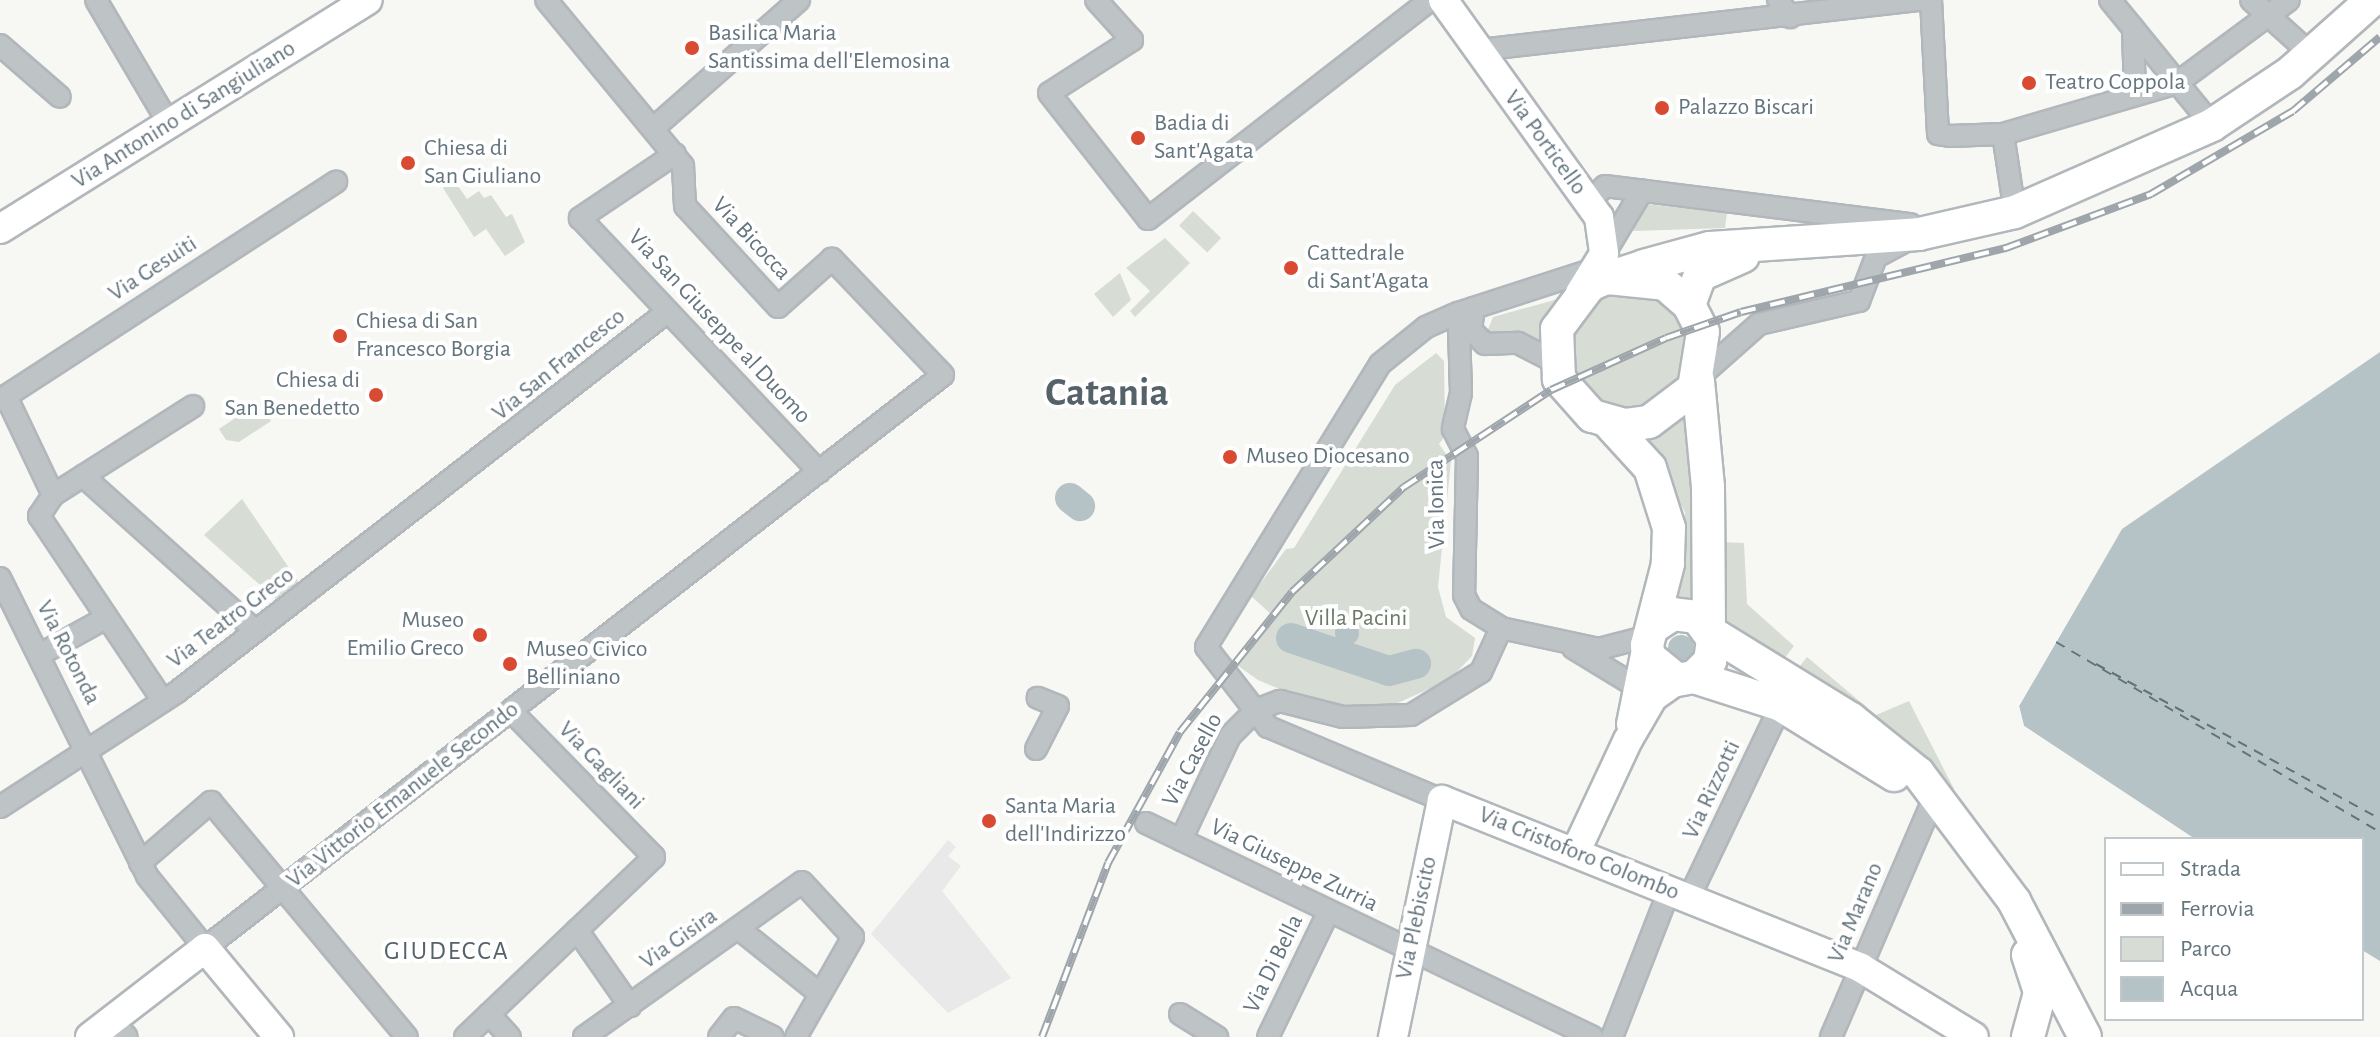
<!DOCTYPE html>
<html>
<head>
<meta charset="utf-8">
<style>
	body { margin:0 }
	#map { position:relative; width:2380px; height:1037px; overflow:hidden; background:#f7f7f4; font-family:"Alegreya Sans",sans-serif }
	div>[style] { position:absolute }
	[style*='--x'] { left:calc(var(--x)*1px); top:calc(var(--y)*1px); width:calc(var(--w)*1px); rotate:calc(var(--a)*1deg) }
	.built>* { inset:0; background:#e8e9e8 }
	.green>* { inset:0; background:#d7dcd4; transform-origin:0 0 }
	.water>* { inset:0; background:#b6c3c6 }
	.round { border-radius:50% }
	.pier>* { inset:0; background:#f7f7f4 }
	.river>* { height:30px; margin:-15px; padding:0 15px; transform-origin:15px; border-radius:15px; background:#b6c3c6 }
	.ferry>* { height:2px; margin-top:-1px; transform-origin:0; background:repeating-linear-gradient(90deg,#5e7478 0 10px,transparent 0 18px) }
	.roads { filter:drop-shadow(2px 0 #b1b7bb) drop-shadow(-2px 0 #b1b7bb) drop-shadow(0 2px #b1b7bb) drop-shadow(0 -2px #b1b7bb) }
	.minor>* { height:20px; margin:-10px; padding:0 10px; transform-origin:10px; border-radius:10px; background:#bec3c6 }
	.secondary>* { height:28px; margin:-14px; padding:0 14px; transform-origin:14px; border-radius:14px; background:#fff }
	.primary>* { height:32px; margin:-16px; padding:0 16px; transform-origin:16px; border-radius:16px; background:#fff }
	.rail>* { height:8px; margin-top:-4px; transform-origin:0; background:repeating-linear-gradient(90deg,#fff 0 15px,#9ea6ab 0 30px); box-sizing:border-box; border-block:2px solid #9ea6ab }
	.dots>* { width:22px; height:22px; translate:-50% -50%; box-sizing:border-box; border:4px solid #fff; border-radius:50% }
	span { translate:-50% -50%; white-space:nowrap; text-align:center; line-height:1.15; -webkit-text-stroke:8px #fff; paint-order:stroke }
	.poi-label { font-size:24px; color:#64757e }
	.left { translate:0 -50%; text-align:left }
	.right { translate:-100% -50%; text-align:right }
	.street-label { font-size:24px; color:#64757e }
	.park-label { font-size:24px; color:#6c7b66 }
	.neighbourhood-label { font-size:26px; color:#556269; letter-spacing:2px }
	.town-label { font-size:40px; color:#556269; font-weight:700 }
	.legend { position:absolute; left:2104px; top:837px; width:260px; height:184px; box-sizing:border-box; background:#fff; border:2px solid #c1c8cb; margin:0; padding:10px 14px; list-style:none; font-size:24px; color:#64757e }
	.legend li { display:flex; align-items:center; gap:16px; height:40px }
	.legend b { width:40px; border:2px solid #c1c8cb }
</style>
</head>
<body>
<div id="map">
	<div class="built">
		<i style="clip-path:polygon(948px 840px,956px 847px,948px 856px,961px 866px,942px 891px,1011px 978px,948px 1013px,871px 934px)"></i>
	</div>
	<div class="green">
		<i style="clip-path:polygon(454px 180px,467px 199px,479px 191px,484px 198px,491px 195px,506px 217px,512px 214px,525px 242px,505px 256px,486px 229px,474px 237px,443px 188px)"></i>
		<i style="clip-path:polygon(1645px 204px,1727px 213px,1725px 228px,1633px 231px)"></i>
		<i style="left:1193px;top:211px;width:39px;height:20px;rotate:44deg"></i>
		<i style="clip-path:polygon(1165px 238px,1190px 263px,1135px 317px,1130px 311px,1150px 291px,1126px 268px)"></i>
		<i style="clip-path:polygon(1120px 273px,1131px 300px,1113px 317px,1094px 294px)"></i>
		<i style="clip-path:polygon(1640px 285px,1683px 312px,1693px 368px,1640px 415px,1585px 399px,1563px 346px,1585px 301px)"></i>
		<i style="clip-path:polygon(1565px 297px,1543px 345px,1487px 332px,1493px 317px)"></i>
		<i style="clip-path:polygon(1436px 353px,1444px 361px,1445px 436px,1439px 444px,1451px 461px,1438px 587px,1446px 617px,1475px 638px,1472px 656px,1449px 680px,1382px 710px,1315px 704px,1258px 680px,1234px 663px,1272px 615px,1251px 596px,1286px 549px,1294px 548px,1395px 385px)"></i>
		<i style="clip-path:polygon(259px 402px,271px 421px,239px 442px,226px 440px,219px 429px)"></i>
		<i style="clip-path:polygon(1686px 417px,1694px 480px,1694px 601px,1675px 600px,1685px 573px,1685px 512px,1642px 436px)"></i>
		<i style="clip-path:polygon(242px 499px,300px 584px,278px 601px,204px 535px)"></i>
		<i style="clip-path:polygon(1718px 542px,1744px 543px,1747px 604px,1794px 646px,1780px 664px,1724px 626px)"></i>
		<i style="clip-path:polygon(1807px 657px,1876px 715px,1909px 701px,1954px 789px,1946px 794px,1796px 671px)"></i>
	</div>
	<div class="water">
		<i style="clip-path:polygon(2380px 352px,2380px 961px,2362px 950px,2362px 839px,2195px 839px,2024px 726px,2019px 706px,2122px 529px)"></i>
		<i class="round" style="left:1335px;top:621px;width:24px;height:24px"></i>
		<i class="round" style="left:1668px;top:635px;width:26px;height:26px"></i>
	</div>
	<div class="pier">
		<i style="clip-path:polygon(2122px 529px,2019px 706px,2024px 726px,2195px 839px,2022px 729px,2015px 707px)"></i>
	</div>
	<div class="river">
		<i style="--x:1070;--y:498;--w:13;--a:39"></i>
		<i style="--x:1291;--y:638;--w:103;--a:18.6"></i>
		<i style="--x:1389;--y:671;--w:28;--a:-15"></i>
	</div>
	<div class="ferry">
		<i style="--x:2056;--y:642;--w:376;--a:30.4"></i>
		<i style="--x:2096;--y:664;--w:324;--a:28.6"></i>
	</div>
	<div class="roads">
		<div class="minor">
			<i style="--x:96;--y:0;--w:144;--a:59.5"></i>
			<i style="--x:1096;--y:0;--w:54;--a:48"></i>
			<i style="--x:1132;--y:40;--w:98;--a:147.4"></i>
			<i style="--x:1049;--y:93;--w:160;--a:51.8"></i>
			<i style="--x:1148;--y:219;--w:357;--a:-37.8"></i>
			<i style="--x:1778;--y:0;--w:21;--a:55"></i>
			<i style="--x:1931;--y:0;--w:134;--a:87"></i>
			<i style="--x:1938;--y:134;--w:12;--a:9"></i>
			<i style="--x:1950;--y:136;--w:53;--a:-2.2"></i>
			<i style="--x:2003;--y:134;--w:181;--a:-16.3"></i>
			<i style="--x:2177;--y:83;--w:139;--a:-36.5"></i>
			<i style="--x:2110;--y:0;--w:161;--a:50.8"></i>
			<i style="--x:2251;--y:0;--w:82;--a:42"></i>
			<i style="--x:2133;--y:28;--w:67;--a:88.3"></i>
			<i style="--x:0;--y:45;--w:79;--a:40.9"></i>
			<i style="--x:1479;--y:50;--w:445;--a:-6.5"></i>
			<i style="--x:655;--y:127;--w:192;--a:-41.4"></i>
			<i style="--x:2003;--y:134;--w:79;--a:81.3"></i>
			<i style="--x:675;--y:154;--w:115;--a:146"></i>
			<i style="--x:580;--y:218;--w:349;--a:46.7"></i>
			<i style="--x:1588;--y:202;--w:23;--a:-43"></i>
			<i style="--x:1605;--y:186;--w:308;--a:7.1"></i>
			<i style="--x:1604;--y:254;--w:74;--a:-58.9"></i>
			<i style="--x:1474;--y:308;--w:26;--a:126"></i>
			<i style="--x:1459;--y:329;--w:64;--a:88.2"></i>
			<i style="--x:1461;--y:393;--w:37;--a:103"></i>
			<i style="--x:1453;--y:429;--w:30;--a:63"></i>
			<i style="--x:1467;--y:456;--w:139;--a:91.2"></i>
			<i style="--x:1464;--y:595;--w:16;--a:63"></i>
			<i style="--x:1471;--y:609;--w:36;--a:32"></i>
			<i style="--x:1501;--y:628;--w:100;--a:12.1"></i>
			<i style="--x:1599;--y:649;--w:52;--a:-14.6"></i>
			<i style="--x:1474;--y:308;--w:22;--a:98"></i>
			<i style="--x:1471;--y:330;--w:20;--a:45"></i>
			<i style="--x:1485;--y:344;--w:33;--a:-2"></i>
			<i style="--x:1518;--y:343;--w:42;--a:27.2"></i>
			<i style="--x:1699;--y:377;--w:80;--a:-41.5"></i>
			<i style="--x:1759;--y:324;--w:103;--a:-13"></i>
			<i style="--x:1859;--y:301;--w:47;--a:-68.9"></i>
			<i style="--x:1876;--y:257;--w:34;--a:-28"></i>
			<i style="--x:6;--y:396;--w:110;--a:64.6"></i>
			<i style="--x:0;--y:400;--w:401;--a:-33"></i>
			<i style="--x:83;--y:476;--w:232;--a:41.9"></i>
			<i style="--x:0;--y:578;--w:332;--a:63.7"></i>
			<i style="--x:147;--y:876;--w:92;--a:51.1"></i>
			<i style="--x:205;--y:948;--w:934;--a:-37.83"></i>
			<i style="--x:943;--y:375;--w:161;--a:-133.7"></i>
			<i style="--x:832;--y:259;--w:72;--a:138.4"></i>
			<i style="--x:778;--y:307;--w:137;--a:-132.6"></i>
			<i style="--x:685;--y:206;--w:40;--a:-92.9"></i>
			<i style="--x:683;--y:166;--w:215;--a:-129.5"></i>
			<i style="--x:1573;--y:648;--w:75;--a:31.4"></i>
			<i style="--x:39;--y:655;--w:77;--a:-28.9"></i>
			<i style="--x:163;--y:701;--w:223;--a:-123.8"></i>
			<i style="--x:39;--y:516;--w:25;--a:-56"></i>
			<i style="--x:53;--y:495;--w:166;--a:-32.4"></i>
			<i style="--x:1036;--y:749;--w:48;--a:-62.9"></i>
			<i style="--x:1058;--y:706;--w:22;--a:-158"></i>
			<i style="--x:1442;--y:800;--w:189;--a:-157.2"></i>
			<i style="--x:1268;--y:727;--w:101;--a:-127.8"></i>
			<i style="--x:1206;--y:647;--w:332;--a:-58.4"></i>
			<i style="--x:1380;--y:364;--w:59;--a:-38.8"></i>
			<i style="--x:1426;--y:327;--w:35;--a:-24"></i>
			<i style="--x:1458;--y:313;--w:143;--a:-17.9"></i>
			<i style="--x:0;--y:807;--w:211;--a:-33"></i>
			<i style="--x:177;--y:692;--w:620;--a:-37.79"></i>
			<i style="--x:1146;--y:823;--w:495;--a:25.6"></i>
			<i style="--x:1181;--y:840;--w:115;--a:-64.8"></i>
			<i style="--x:1230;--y:736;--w:37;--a:-45"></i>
			<i style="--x:1256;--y:710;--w:26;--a:-21"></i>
			<i style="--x:1280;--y:701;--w:65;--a:14.3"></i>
			<i style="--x:1343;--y:717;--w:68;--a:-1.7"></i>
			<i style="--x:1411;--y:715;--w:82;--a:-31.6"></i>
			<i style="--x:1481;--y:672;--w:48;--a:-65.6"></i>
			<i style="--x:140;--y:863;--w:94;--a:-40.7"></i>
			<i style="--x:211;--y:802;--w:306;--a:50.2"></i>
			<i style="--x:1689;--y:898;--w:214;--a:-64.5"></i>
			<i style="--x:739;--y:929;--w:104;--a:38.7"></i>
			<i style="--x:577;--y:930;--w:93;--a:55.1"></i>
			<i style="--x:489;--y:1014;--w:31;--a:48"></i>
			<i style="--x:1180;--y:1014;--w:44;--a:31.9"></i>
			<i style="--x:111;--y:1020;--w:23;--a:47"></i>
			<i style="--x:465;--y:1037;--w:261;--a:-43.6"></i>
			<i style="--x:654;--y:857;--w:204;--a:-134.4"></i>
			<i style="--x:584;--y:1037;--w:267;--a:-35.4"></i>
			<i style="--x:802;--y:882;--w:75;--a:47.2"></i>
			<i style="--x:853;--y:937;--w:115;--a:119.7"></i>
			<i style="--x:719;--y:1037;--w:24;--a:-52"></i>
			<i style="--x:734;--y:1018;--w:43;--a:26"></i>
			<i style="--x:1268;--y:1037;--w:138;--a:-64.2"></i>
			<i style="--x:1612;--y:1037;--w:157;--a:-68.7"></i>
			<i style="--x:1831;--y:1037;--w:248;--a:-66.7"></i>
		</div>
		<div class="secondary">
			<i style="--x:1443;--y:0;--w:267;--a:54.3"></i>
			<i style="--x:1599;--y:217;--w:37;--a:82"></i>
			<i style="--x:1604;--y:254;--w:46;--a:121.6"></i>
			<i style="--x:0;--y:229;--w:433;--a:-31.9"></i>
			<i style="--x:1631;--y:724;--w:81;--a:-78.6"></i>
			<i style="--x:1575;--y:853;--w:125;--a:-64.9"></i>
			<i style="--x:1628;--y:740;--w:50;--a:-59.8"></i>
			<i style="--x:1653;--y:697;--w:29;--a:-35"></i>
			<i style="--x:90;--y:1037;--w:145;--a:-37.7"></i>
			<i style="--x:205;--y:948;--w:116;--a:50.3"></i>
			<i style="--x:1393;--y:1037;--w:242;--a:-78.3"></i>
			<i style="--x:1442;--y:800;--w:451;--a:21.8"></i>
			<i style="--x:1861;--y:968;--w:132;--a:31.4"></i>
		</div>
		<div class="primary">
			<i style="--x:1608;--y:278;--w:57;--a:6"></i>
			<i style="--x:1665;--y:284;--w:32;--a:41"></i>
			<i style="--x:1689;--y:305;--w:30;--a:63"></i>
			<i style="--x:1703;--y:332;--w:57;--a:99.1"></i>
			<i style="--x:1694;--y:388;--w:56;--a:142.9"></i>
			<i style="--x:1649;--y:422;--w:25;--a:173"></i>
			<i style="--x:1624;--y:425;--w:33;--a:-164"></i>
			<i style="--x:1592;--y:416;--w:50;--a:-131.7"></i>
			<i style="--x:1559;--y:379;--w:50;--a:-92.3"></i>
			<i style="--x:1557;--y:329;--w:54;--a:-53.3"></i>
			<i style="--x:1589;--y:286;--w:13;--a:-27"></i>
			<i style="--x:1601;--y:280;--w:7;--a:-16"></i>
			<i style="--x:1608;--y:278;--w:38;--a:-18"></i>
			<i style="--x:1644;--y:266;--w:68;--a:-15.3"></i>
			<i style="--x:1710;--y:248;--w:209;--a:-3.8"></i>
			<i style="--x:1919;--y:234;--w:98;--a:-12.9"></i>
			<i style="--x:2015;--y:212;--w:215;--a:-23.8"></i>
			<i style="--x:2212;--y:125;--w:94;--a:-33.7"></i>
			<i style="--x:2290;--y:73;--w:110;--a:-41.7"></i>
			<i style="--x:1689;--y:305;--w:32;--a:-70"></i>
			<i style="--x:1700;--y:275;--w:47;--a:-23.8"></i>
			<i style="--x:1698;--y:381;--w:106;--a:84.6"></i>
			<i style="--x:1708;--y:487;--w:141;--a:89.6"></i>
			<i style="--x:1608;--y:422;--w:62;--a:47.6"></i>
			<i style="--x:1650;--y:468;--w:63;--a:72.4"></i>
			<i style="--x:1669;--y:528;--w:36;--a:92"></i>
			<i style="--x:1668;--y:564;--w:84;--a:104.5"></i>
			<i style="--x:1647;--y:645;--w:12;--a:81"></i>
			<i style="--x:1649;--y:657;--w:36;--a:39"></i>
			<i style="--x:1677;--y:680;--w:17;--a:-10"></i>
			<i style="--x:1694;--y:677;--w:23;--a:-45"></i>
			<i style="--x:1710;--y:661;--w:22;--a:-82"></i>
			<i style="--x:1713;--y:639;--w:27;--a:-126"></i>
			<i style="--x:1697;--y:617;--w:24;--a:-173"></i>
			<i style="--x:1673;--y:614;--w:24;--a:147"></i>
			<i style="--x:1710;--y:632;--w:166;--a:31.7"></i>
			<i style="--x:1851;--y:719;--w:86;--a:38.9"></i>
			<i style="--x:1918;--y:773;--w:160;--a:53.1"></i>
			<i style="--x:2014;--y:901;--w:153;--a:62.4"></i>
			<i style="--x:1694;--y:677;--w:91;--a:17.8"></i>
			<i style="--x:1781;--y:705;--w:133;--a:31.8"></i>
			<i style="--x:2028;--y:955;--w:40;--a:72"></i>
			<i style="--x:2040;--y:993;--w:46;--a:105.3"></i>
		</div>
	</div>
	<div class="rail">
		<i style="--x:1042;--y:1037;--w:186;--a:-69.2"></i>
		<i style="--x:1108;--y:863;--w:149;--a:-61.2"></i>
		<i style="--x:1180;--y:732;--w:179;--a:-51.3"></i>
		<i style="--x:1292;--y:592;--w:154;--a:-43.2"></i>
		<i style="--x:1404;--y:487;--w:176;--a:-33.4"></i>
		<i style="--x:1551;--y:390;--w:126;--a:-24.3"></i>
		<i style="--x:1666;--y:338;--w:79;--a:-19.1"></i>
		<i style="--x:1741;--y:312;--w:273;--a:-13.6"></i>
		<i style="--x:2006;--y:248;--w:155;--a:-20.4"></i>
		<i style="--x:2151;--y:194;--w:164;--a:-30.3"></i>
		<i style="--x:2293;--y:111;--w:114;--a:-40.4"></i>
	</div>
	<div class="dots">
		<i style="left:692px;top:48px;background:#d94a32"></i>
		<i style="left:2029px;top:83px;background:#d94a32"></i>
		<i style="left:1662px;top:108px;background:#d94a32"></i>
		<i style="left:1138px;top:138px;background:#d94a32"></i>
		<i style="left:408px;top:163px;background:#d94a32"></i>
		<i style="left:1291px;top:268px;background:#d94a32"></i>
		<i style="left:340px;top:336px;background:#d94a32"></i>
		<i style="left:376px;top:395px;background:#d94a32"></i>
		<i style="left:1230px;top:457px;background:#d94a32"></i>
		<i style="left:480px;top:635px;background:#d94a32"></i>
		<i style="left:510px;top:664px;background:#d94a32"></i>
		<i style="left:989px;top:821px;background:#d94a32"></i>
	</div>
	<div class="poi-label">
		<span class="left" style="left:708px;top:48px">Basilica Maria<br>Santissima dell'Elemosina</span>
		<span class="left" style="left:2045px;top:83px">Teatro Coppola</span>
		<span class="left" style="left:1678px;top:108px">Palazzo Biscari</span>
		<span class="left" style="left:1154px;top:138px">Badia di<br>Sant'Agata</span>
		<span class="left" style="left:424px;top:163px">Chiesa di<br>San Giuliano</span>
		<span class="left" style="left:1307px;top:268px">Cattedrale<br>di Sant'Agata</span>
		<span class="left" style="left:356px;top:336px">Chiesa di San<br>Francesco Borgia</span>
		<span class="right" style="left:360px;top:395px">Chiesa di<br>San Benedetto</span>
		<span class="left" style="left:1246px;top:457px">Museo Diocesano</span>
		<span class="right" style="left:464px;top:635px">Museo<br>Emilio Greco</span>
		<span class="left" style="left:526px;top:664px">Museo Civico<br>Belliniano</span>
		<span class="left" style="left:1005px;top:821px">Santa Maria<br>dell'Indirizzo</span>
	</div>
	<div class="street-label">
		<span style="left:184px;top:115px;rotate:-32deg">Via Antonino di Sangiuliano</span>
		<span style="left:1545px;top:143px;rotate:54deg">Via Porticello</span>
		<span style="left:751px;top:239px;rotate:47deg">Via Bicocca</span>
		<span style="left:153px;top:269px;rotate:-33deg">Via Gesuiti</span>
		<span style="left:719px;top:327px;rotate:47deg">Via San Giuseppe al Duomo</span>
		<span style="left:559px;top:365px;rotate:-39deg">Via San Francesco</span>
		<span style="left:1437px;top:504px;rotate:-91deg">Via Ionica</span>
		<span style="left:231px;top:618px;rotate:-37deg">Via Teatro Greco</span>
		<span style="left:68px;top:653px;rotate:63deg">Via Rotonda</span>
		<span style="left:1193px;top:760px;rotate:-62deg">Via Casello</span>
		<span style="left:601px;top:766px;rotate:46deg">Via Gagliani</span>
		<span style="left:1712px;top:790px;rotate:-65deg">Via Rizzotti</span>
		<span style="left:403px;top:795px;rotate:-38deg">Via Vittorio Emanuele Secondo</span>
		<span style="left:1579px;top:854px;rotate:22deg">Via Cristoforo Colombo</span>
		<span style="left:1294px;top:866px;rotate:26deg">Via Giuseppe Zurria</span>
		<span style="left:1856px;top:913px;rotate:-67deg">Via Marano</span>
		<span style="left:1417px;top:918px;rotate:-78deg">Via Plebiscito</span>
		<span style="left:679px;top:939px;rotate:-35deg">Via Gisira</span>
		<span style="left:1274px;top:964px;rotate:-64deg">Via Di Bella</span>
	</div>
	<div class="park-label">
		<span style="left:1356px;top:619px">Villa Pacini</span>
	</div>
	<div class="neighbourhood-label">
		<span style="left:447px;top:952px">GIUDECCA</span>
	</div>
	<div class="town-label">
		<span style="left:1107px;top:393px">Catania</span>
	</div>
	<ul class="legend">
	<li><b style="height:10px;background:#fff"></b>Strada</li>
	<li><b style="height:10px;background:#9ea6ab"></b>Ferrovia</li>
	<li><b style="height:22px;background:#d7dcd4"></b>Parco</li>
	<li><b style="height:22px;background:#b6c3c6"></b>Acqua</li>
	</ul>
</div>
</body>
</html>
